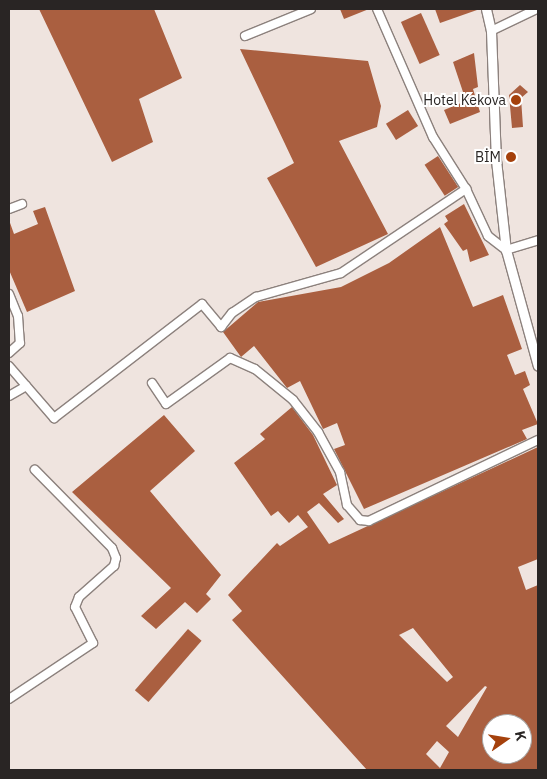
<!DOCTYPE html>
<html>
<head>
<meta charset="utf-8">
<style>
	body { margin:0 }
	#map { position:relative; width:547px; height:779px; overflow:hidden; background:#efe4df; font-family:"IBM Plex Sans",sans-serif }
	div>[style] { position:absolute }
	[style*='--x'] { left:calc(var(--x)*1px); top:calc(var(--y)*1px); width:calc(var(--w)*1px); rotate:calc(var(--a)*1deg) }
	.building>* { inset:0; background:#aa5f40; transform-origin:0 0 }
	.roads { filter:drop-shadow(1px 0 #8c817d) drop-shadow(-1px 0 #8c817d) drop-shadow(0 1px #8c817d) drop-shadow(0 -1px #8c817d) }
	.minor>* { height:8px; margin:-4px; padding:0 4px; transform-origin:4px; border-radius:4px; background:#fff }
	.tertiary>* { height:9px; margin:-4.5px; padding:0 4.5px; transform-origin:4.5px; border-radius:4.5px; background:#fff }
	.dots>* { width:14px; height:14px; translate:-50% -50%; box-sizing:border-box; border:2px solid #fff; border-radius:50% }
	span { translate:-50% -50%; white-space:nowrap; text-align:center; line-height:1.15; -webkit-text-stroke:4px #fff; paint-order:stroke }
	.poi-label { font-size:14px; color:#292524 }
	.right { translate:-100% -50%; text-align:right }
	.frame { position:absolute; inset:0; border:10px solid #292524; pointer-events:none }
	.north { position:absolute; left:482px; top:714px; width:50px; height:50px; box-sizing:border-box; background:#fff; border:1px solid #a9a8a7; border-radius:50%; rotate:77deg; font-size:14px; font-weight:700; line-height:20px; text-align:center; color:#292524 }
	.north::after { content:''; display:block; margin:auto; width:18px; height:22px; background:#a5410c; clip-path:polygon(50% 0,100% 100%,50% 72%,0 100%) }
</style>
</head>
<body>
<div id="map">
	<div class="building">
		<i style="clip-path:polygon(39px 9px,154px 9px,182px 78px,139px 99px,153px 142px,112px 162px)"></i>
		<i style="clip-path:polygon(340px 9px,369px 9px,344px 19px)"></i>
		<i style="clip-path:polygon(435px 9px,477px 9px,477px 10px,440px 23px)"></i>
		<i style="left:421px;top:13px;width:46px;height:22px;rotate:66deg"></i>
		<i style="clip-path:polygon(240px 49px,368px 61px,381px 106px,377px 127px,339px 141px,388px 234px,316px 267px,267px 178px,294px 163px)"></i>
		<i style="clip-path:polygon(474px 53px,478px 87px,473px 89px,480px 112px,450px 124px,444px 110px,466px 101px,453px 62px)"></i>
		<i style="clip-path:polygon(520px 85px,528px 92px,521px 98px,523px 127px,512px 128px,509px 95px)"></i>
		<i style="left:408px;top:110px;width:19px;height:26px;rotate:58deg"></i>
		<i style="left:438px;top:156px;width:37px;height:16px;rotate:57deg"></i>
		<i style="clip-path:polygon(464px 204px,489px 255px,470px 262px,467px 249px,463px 251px,444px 224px,448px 221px,445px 216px)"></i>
		<i style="clip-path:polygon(45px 207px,75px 291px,27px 312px,9px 270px,9px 220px,14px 234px,38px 224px,33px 211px)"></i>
		<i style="clip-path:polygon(440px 227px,473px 307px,503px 295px,522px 349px,507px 355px,515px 375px,525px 371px,530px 385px,523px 389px,538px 424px,522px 430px,527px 439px,364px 509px,334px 449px,345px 445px,337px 423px,323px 429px,300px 381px,287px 388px,254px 346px,241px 357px,223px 332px,258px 302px,341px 287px,389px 263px)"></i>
		<i style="clip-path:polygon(evenodd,292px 407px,313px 435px,337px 485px,323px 494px,344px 519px,338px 523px,319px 503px,307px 512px,329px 544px,538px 447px,538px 559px,518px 567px,526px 590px,538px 585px,538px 770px,367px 770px,232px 620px,242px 611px,228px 595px,277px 543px,280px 546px,308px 527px,298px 515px,289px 523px,278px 511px,271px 516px,234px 463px,265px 439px,260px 434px,292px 407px,413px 628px,453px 677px,447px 682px,399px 635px,413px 628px,292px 407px,485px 686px,487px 687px,458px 737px,446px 726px,485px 686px,292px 407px,492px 724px,522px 724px,522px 754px,492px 754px,492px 724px,292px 407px,437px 741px,449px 752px,440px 768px,426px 754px,437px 741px)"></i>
		<i style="clip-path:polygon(164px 415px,195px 451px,150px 491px,221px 575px,206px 594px,211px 599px,197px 613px,185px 602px,156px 629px,141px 616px,171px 588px,72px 492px)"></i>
		<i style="left:188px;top:629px;width:18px;height:81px;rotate:41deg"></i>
	</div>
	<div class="roads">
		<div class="minor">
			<i style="--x:377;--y:9;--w:140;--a:66.4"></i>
			<i style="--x:433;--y:137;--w:62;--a:57.6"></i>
			<i style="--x:466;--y:189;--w:52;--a:64.9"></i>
			<i style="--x:488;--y:236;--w:23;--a:38"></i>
			<i style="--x:506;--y:250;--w:34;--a:-17"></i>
			<i style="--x:491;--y:31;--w:51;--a:-25.6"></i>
			<i style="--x:245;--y:36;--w:71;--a:-22.2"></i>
			<i style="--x:9;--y:209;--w:14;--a:-21"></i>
			<i style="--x:9;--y:294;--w:24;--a:68"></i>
			<i style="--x:18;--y:316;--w:27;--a:86"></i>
			<i style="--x:20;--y:343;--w:15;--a:138"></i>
			<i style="--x:9;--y:366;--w:69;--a:49.1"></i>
			<i style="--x:54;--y:418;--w:187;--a:-37.6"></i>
			<i style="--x:202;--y:304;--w:30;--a:50"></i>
			<i style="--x:221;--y:327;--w:18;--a:-52"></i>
			<i style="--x:232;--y:313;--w:29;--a:-34"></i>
			<i style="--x:256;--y:297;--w:88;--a:-15.8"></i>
			<i style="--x:341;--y:273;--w:151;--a:-33.9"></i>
			<i style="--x:152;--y:383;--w:25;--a:56"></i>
			<i style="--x:166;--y:404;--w:79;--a:-35.7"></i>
			<i style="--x:230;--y:358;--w:27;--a:24"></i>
			<i style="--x:255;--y:369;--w:49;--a:39.2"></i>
			<i style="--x:293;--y:400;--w:41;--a:52"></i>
			<i style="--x:318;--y:432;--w:46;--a:61.2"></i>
			<i style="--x:340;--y:472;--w:34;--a:78"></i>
			<i style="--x:347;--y:505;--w:20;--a:49"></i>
			<i style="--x:360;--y:520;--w:9;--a:6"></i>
			<i style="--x:369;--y:521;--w:187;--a:-25.6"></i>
			<i style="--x:9;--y:396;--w:20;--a:-30"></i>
			<i style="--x:9;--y:699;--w:101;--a:-33.7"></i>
			<i style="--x:93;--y:643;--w:40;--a:-116.6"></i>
			<i style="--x:75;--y:607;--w:11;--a:-68"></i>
			<i style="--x:79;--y:597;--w:47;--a:-41.5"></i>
			<i style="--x:114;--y:566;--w:8;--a:-76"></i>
			<i style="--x:116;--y:558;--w:11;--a:-112"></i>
			<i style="--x:112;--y:548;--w:110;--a:-134.6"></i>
		</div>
		<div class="tertiary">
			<i style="--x:486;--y:9;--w:23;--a:77"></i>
			<i style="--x:491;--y:31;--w:129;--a:87.8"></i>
			<i style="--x:496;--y:160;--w:91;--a:83.7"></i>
			<i style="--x:506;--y:250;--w:120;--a:74.6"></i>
		</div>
	</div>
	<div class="dots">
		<i style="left:516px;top:100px;background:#a5410c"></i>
		<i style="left:511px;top:157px;background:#a5410c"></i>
	</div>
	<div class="poi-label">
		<span class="right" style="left:506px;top:100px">Hotel Kekova</span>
		<span class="right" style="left:501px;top:157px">BİM</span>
	</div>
	<div class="frame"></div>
	<div class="north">K</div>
</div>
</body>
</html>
